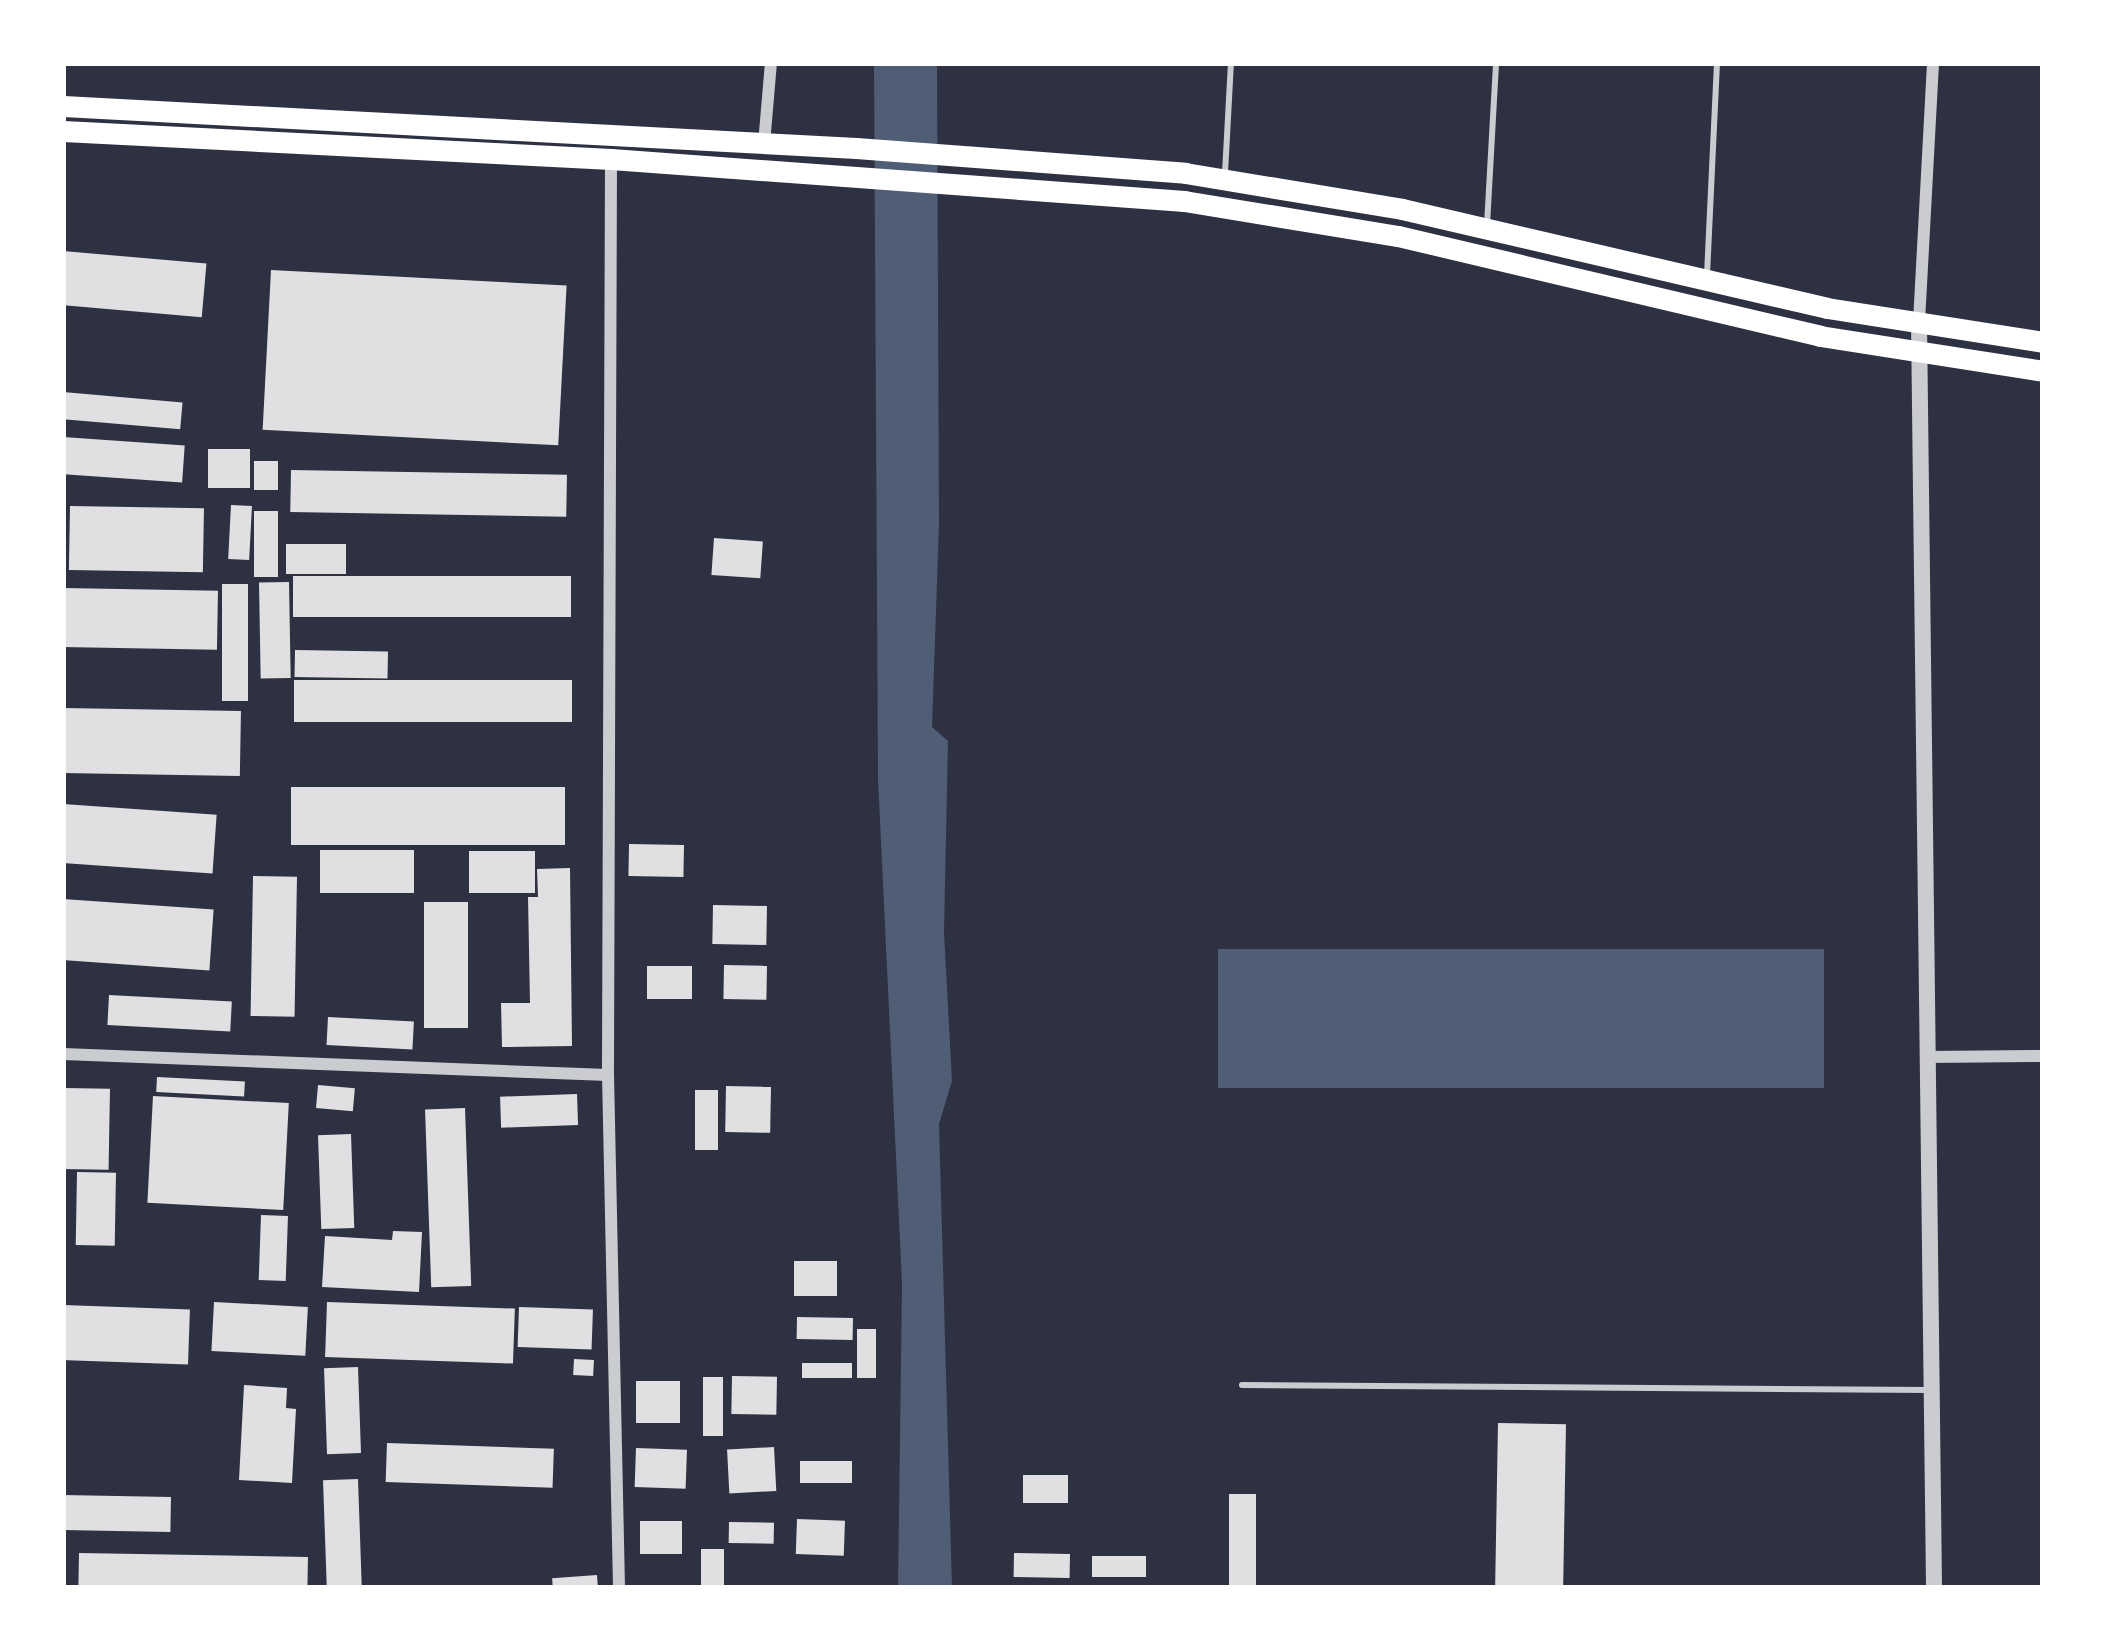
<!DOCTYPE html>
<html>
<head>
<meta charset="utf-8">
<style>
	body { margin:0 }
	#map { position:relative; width:2106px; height:1651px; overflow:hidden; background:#2d3142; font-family:Helvetica,sans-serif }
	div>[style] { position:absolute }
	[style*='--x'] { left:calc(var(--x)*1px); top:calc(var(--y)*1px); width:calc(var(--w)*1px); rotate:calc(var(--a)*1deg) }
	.water>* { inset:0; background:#4f5d75; transform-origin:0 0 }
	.building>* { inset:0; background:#e0e0e3; transform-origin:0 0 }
	.service>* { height:6px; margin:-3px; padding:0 3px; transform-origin:3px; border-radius:3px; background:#caccd0 }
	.minor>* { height:12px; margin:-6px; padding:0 6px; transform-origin:6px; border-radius:6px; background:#caccd0 }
	.tertiary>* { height:16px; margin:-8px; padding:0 8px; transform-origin:8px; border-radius:8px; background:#caccd0 }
	.primary>* { height:21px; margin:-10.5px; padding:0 10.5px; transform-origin:10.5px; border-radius:10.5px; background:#fff }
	span { translate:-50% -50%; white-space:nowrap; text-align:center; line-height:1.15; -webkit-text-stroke:10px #fff; paint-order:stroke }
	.frame { position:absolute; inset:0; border:66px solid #fff; pointer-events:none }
</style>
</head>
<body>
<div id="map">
	<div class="water">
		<i style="clip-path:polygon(874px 63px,937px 63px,939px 524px,932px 727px,948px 741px,944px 932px,952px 1081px,939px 1124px,952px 1588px,898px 1588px,902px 1284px,878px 779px)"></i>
		<i style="left:1824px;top:949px;width:139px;height:606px;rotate:90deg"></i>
	</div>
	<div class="building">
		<i style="left:63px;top:251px;width:144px;height:54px;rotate:5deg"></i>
		<i style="left:271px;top:270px;width:296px;height:160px;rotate:3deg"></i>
		<i style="left:63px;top:392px;width:120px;height:27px;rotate:5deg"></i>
		<i style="left:63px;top:437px;width:122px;height:37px;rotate:4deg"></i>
		<i style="left:208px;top:449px;width:42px;height:39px"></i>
		<i style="left:254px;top:461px;width:24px;height:29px"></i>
		<i style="left:291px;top:470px;width:276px;height:42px;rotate:1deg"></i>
		<i style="left:231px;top:505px;width:21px;height:54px;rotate:3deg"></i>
		<i style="left:70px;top:506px;width:134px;height:64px;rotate:1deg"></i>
		<i style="left:254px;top:511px;width:24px;height:66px"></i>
		<i style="left:714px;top:538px;width:49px;height:37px;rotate:4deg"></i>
		<i style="left:286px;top:544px;width:60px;height:30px"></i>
		<i style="left:571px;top:576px;width:41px;height:278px;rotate:90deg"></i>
		<i style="left:289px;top:582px;width:96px;height:30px;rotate:89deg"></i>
		<i style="left:222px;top:584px;width:26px;height:117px"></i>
		<i style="left:63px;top:588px;width:155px;height:59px;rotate:1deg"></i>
		<i style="left:295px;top:650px;width:93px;height:27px;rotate:1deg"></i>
		<i style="left:294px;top:680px;width:278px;height:42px"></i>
		<i style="left:63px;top:708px;width:178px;height:65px;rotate:1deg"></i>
		<i style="left:291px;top:787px;width:274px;height:58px"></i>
		<i style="left:63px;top:804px;width:154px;height:59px;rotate:4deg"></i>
		<i style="left:629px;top:844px;width:55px;height:32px;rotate:1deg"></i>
		<i style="left:320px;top:850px;width:94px;height:43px"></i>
		<i style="left:469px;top:851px;width:66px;height:42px"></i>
		<i style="clip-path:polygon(570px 868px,572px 1046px,502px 1047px,501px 1003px,530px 1003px,528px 897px,538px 897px,537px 869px)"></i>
		<i style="left:253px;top:876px;width:44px;height:140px;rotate:1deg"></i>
		<i style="left:63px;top:899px;width:151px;height:61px;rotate:4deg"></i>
		<i style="left:424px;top:902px;width:44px;height:126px"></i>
		<i style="left:713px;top:905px;width:54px;height:39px;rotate:1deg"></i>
		<i style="left:724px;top:965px;width:43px;height:34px;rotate:1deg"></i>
		<i style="left:647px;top:966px;width:45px;height:33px"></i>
		<i style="left:109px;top:995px;width:123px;height:30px;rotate:3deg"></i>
		<i style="left:328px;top:1017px;width:86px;height:28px;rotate:3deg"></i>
		<i style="left:157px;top:1077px;width:88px;height:15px;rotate:3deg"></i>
		<i style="left:318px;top:1085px;width:37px;height:23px;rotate:5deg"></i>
		<i style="left:726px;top:1086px;width:45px;height:46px;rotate:1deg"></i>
		<i style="left:63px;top:1088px;width:47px;height:81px;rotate:1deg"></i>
		<i style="left:695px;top:1090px;width:23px;height:60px"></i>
		<i style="left:577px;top:1094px;width:31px;height:77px;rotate:88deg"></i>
		<i style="left:153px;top:1096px;width:136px;height:107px;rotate:3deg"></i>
		<i style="left:465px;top:1108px;width:178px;height:40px;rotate:88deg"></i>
		<i style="left:351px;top:1134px;width:94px;height:33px;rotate:88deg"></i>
		<i style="left:77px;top:1172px;width:39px;height:73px;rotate:1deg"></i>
		<i style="left:261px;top:1215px;width:27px;height:65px;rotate:2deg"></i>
		<i style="clip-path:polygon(393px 1231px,422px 1232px,419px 1292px,322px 1287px,325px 1236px,392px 1240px)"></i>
		<i style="left:794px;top:1261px;width:43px;height:35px"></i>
		<i style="left:214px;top:1302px;width:94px;height:49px;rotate:3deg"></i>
		<i style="left:327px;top:1302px;width:188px;height:55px;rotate:2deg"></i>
		<i style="left:63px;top:1305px;width:127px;height:55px;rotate:2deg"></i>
		<i style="left:519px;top:1307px;width:74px;height:40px;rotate:2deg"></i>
		<i style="left:797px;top:1317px;width:56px;height:22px;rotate:1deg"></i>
		<i style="left:857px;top:1329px;width:19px;height:49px"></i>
		<i style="left:574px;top:1359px;width:20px;height:16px;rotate:3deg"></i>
		<i style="left:802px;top:1363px;width:50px;height:15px"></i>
		<i style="left:358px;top:1367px;width:86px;height:34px;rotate:88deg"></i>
		<i style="left:732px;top:1376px;width:45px;height:38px;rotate:1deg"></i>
		<i style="left:703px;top:1377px;width:20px;height:59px"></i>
		<i style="left:636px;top:1381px;width:44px;height:42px"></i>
		<i style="clip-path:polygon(244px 1385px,287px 1388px,286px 1408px,296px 1409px,292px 1483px,239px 1480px)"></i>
		<i style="left:1498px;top:1423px;width:68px;height:165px;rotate:1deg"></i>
		<i style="left:387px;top:1443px;width:167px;height:39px;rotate:2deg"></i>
		<i style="left:774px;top:1447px;width:44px;height:47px;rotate:87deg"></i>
		<i style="left:636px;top:1448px;width:51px;height:39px;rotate:2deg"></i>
		<i style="left:800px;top:1461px;width:52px;height:22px"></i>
		<i style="left:1068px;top:1475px;width:28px;height:45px;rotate:90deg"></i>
		<i style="left:358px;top:1479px;width:109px;height:35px;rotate:88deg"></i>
		<i style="left:1229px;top:1494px;width:27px;height:91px"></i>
		<i style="left:63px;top:1495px;width:108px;height:35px;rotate:1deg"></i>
		<i style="left:797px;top:1519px;width:48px;height:35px;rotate:2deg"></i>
		<i style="left:640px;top:1521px;width:42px;height:33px"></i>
		<i style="left:729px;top:1522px;width:45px;height:21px;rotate:1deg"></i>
		<i style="left:701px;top:1549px;width:23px;height:39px"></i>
		<i style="left:79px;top:1553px;width:229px;height:35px;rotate:1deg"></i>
		<i style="left:1014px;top:1553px;width:56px;height:24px;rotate:1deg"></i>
		<i style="left:1092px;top:1556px;width:54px;height:21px"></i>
		<i style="left:597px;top:1575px;width:13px;height:45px;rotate:86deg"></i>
	</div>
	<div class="service">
		<i style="--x:1225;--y:173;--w:110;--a:-86.9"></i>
		<i style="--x:1487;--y:225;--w:162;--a:-86.8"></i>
		<i style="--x:1707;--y:275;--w:212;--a:-87.3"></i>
		<i style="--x:1242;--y:1385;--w:687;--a:0.42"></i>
	</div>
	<div class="minor">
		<i style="--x:764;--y:144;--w:81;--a:-85.1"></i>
		<i style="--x:611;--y:159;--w:916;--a:90.19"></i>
		<i style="--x:608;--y:1075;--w:513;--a:88.77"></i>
		<i style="--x:1919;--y:322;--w:259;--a:-86.9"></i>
		<i style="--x:63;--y:1054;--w:545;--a:2.21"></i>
		<i style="--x:1926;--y:1057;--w:117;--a:-0.5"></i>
	</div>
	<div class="tertiary">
		<i style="--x:1919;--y:322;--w:1266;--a:89.32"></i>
	</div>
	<div class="primary">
		<i style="--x:63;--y:106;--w:794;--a:3.03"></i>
		<i style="--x:856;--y:148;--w:330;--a:4.3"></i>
		<i style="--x:1185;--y:173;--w:220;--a:9.4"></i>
		<i style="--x:1402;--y:209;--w:436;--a:13.1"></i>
		<i style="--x:1827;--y:308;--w:219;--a:8.9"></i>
		<i style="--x:63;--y:131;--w:549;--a:2.92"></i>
		<i style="--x:611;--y:159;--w:575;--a:4.19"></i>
		<i style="--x:1184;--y:201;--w:217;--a:9.3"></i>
		<i style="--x:1398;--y:236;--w:434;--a:13.3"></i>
		<i style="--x:1820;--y:336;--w:226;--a:8.9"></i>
	</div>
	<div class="frame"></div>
</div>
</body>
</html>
